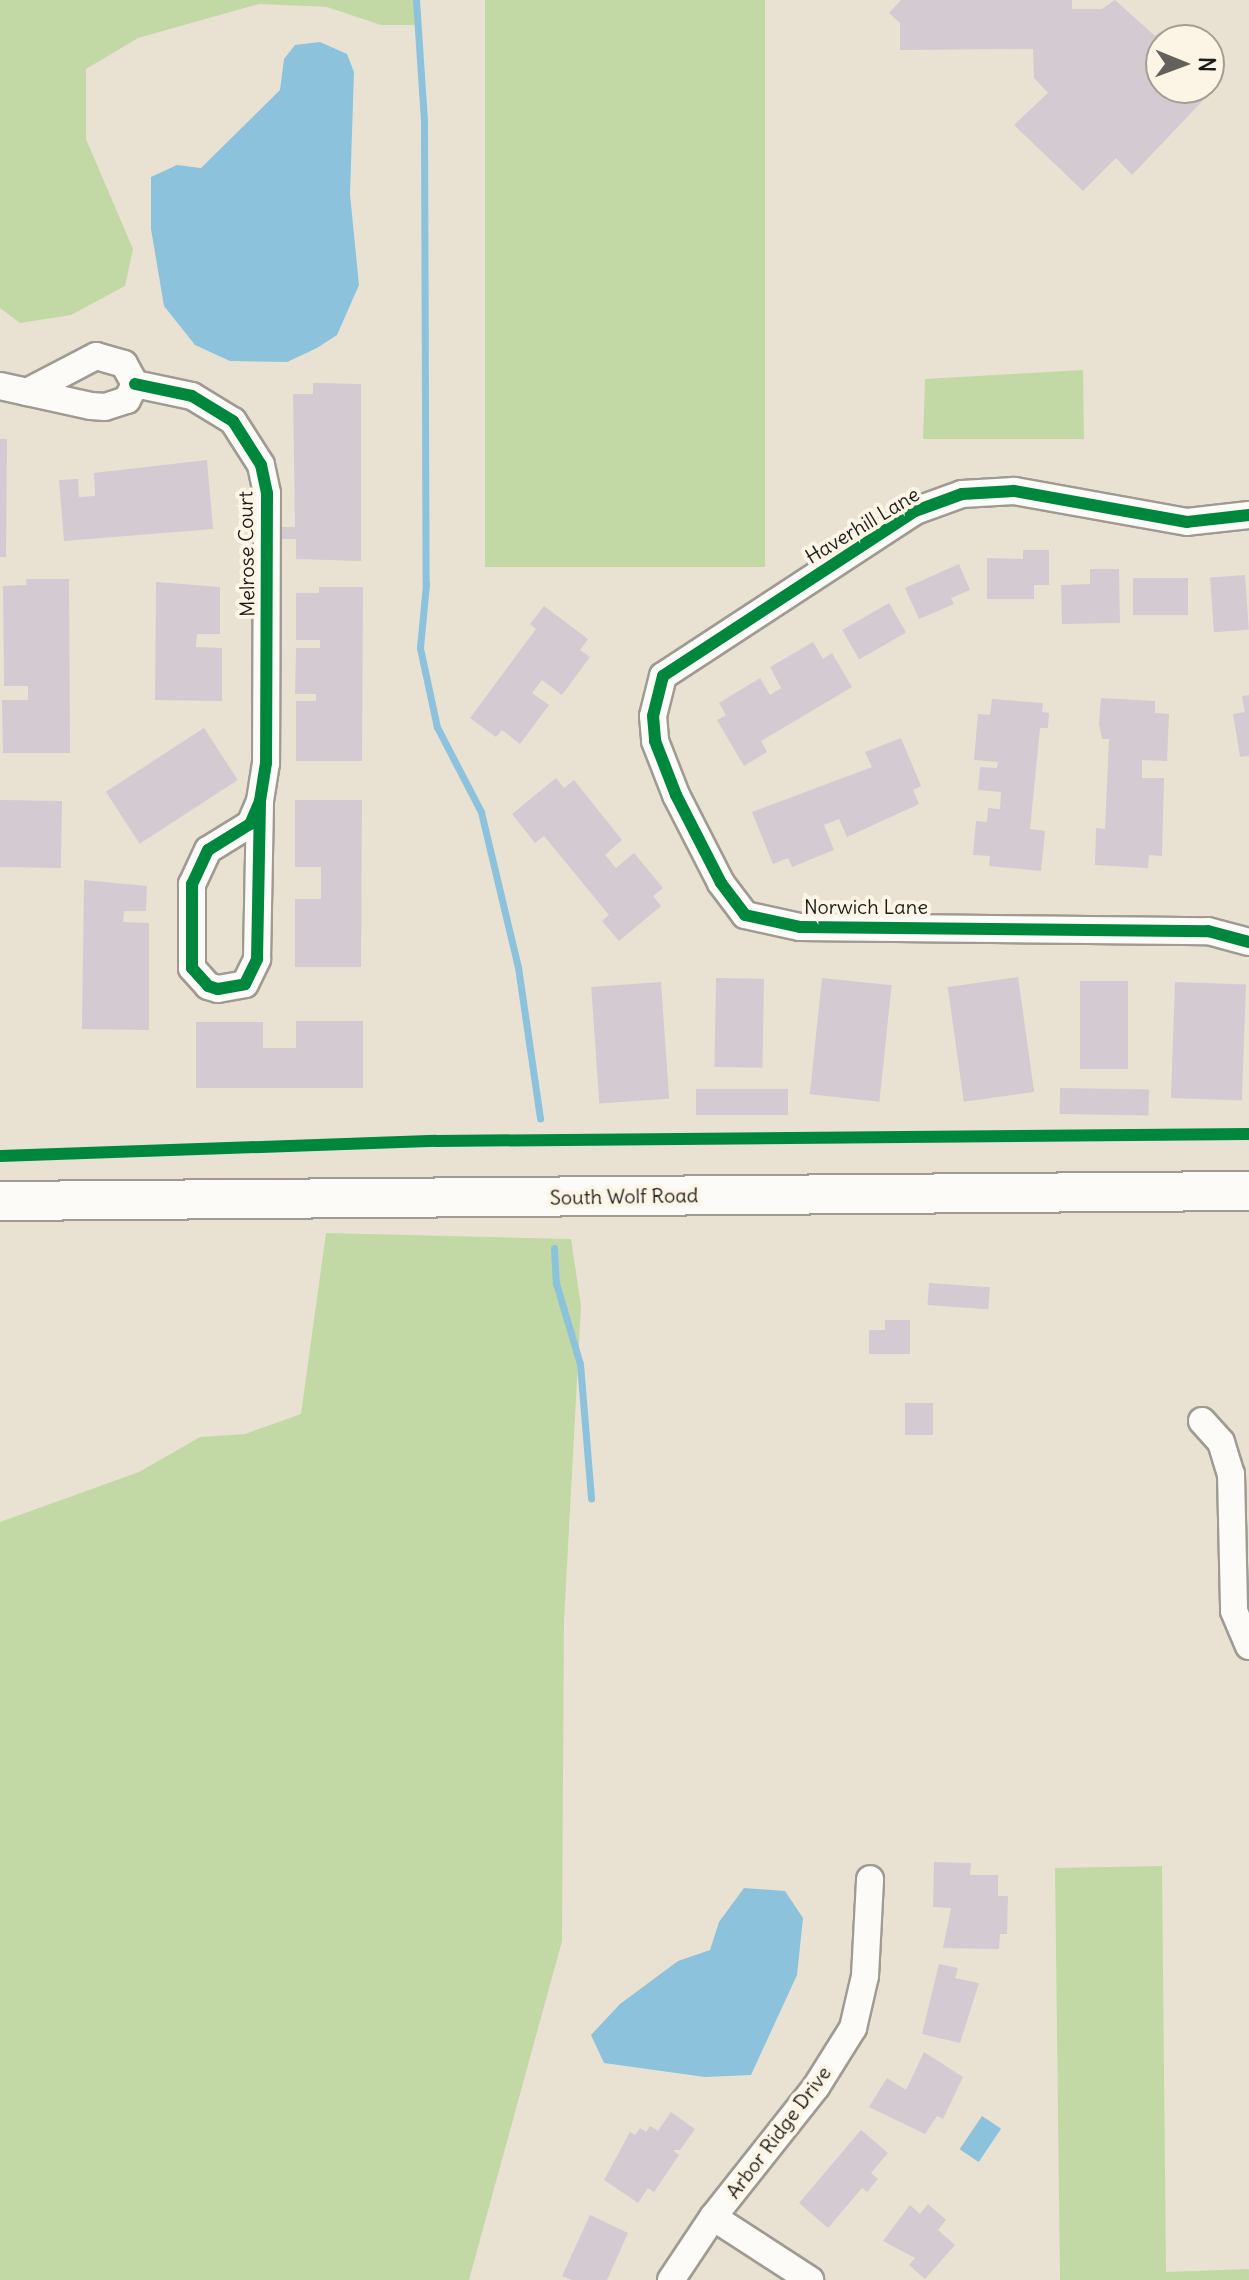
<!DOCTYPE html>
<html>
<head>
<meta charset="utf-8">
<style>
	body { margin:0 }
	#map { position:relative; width:1249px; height:2280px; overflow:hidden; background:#e9e2d3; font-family:Delius,sans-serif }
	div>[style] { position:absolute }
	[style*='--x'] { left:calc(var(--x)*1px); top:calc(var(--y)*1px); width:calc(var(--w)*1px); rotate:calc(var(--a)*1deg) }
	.green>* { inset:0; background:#c2d9a5; transform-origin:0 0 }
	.water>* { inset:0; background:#8cc2db; transform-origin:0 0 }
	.stream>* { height:7px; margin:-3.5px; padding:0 3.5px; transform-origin:3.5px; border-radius:3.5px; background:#8cc2db }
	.building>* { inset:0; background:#d4cad1; transform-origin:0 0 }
	.roads { filter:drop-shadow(2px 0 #9f9b93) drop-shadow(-2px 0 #9f9b93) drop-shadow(0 2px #9f9b93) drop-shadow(0 -2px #9f9b93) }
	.minor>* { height:26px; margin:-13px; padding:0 13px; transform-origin:13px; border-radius:13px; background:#fcfbf8 }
	.secondary>* { height:38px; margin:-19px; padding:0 19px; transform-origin:19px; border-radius:19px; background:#fcfbf8 }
	.cycleway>* { height:12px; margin:-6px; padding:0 6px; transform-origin:6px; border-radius:6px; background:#00873e }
	span { translate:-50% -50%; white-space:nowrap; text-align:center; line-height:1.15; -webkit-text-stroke:8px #fcf5e5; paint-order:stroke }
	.street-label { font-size:20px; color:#1c1c1c }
	.north { position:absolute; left:1145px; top:24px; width:80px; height:80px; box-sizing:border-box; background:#fcf5e5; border:2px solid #a29e95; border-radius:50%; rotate:91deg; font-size:22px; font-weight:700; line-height:32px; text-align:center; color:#1c1c1c }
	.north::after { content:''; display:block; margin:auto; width:28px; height:36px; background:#64615c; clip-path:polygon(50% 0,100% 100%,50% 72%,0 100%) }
</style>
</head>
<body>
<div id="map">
	<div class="green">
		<i style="clip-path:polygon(0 0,416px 0,417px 25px,381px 25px,327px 7px,259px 4px,138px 38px,86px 69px,86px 139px,133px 249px,125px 286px,71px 315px,20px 323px,0 308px)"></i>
		<i style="left:485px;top:0;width:280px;height:567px"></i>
		<i style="clip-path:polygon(1083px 370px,1084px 439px,923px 439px,925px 379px)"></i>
		<i style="clip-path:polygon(326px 1233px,571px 1239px,581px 1306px,564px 1621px,562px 1941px,469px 2280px,0 2280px,0 1522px,139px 1472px,200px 1437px,245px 1434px,301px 1414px)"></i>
		<i style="clip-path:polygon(1162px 1866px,1166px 2272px,1249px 2269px,1249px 2280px,1060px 2280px,1055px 1868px)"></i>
	</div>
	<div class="water">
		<i style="clip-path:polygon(320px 42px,347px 54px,354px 72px,350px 194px,359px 285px,337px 335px,317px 348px,287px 362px,230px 361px,195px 345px,164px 306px,151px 229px,151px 177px,177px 165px,201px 168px,280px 90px,284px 59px,295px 45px)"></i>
		<i style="clip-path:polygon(744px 1888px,785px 1891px,803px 1918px,797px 1975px,751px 2075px,705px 2077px,604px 2063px,591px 2035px,620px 2004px,678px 1961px,710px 1950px,719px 1922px)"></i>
		<i style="left:982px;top:2116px;width:23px;height:40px;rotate:34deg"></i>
	</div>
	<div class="stream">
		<i style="--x:416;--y:0;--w:120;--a:86.2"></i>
		<i style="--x:424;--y:120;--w:464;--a:89.8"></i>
		<i style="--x:426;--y:584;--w:64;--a:95.4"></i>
		<i style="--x:420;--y:648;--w:81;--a:77.9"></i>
		<i style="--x:437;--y:727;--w:96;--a:62.6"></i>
		<i style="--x:481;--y:812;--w:159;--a:76.6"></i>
		<i style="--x:518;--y:967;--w:153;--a:81.7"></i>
		<i style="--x:554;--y:1248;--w:35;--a:87"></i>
		<i style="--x:556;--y:1283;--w:84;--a:73.5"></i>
		<i style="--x:580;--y:1364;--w:135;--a:85.3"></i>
	</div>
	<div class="building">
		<i style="clip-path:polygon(901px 0,1072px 0,1072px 9px,1102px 9px,1115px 0,1155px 36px,1161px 31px,1169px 40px,1161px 40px,1161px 88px,1211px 92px,1132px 175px,1116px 158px,1083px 191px,1014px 125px,1048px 93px,1034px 78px,1033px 49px,900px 50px,900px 23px,889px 13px)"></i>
		<i style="clip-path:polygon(313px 383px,361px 384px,361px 561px,296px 559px,296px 539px,278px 539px,279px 527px,295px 527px,293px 394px,313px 394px)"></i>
		<i style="clip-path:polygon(0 439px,7px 439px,6px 557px,0 557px)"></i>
		<i style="clip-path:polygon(207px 460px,213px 529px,64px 541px,59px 480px,78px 479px,79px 497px,95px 496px,94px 473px)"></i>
		<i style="clip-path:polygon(1023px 550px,1049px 550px,1049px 585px,1034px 585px,1034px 599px,987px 599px,987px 558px,1023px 559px)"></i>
		<i style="clip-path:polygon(959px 564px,970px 590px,951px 598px,954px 604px,919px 619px,905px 588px)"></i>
		<i style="clip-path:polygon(1090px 569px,1119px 569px,1120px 623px,1062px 624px,1061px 585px,1090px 584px)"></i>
		<i style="left:1245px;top:575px;width:55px;height:35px;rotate:86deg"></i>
		<i style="left:1133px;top:578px;width:55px;height:37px"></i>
		<i style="clip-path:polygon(26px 579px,69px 579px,70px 753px,3px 753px,2px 700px,28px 700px,28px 686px,4px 686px,3px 586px,27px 585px)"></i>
		<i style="clip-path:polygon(156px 582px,220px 587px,220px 634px,197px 634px,196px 647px,222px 648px,222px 701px,155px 700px)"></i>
		<i style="clip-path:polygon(319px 587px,363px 587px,362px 761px,296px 761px,296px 701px,316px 701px,316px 694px,295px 694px,296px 648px,320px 648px,320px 640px,296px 640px,296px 593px,319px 593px)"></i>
		<i style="left:889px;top:603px;width:34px;height:54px;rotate:60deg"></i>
		<i style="clip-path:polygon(544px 606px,588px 639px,580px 650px,590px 657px,562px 695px,542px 680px,532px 693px,549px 705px,520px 744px,502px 730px,496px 737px,470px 718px,536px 629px,530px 624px)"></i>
		<i style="clip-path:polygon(813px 642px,823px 659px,832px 653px,852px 687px,761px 741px,767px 752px,744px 766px,717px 720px,726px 715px,719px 703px,760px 678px,770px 695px,781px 688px,770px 667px)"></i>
		<i style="clip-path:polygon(1249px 695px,1249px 756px,1240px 757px,1233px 714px,1245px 712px,1242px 696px)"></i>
		<i style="clip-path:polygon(1101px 698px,1155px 701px,1155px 713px,1169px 714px,1167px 761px,1142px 760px,1142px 778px,1164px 778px,1162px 856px,1149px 855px,1148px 868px,1095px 865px,1096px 828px,1105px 829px,1109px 739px,1102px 739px,1099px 724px)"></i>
		<i style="clip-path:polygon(992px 699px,1043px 703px,1042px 712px,1049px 713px,1048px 728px,1040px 728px,1030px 829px,1045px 831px,1041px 871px,989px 866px,990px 856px,973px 855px,976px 821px,987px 822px,988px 808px,1000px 809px,1001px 792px,978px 790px,980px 767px,997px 768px,998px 762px,974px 760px,978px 714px,990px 715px)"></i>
		<i style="left:204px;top:728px;width:62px;height:117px;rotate:57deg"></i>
		<i style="clip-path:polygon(901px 738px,921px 786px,913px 790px,919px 804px,847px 837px,839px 819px,824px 825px,834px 850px,792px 867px,788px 858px,773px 864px,752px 812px,872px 767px,865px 752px)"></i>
		<i style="clip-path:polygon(556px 778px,564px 788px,574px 780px,622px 840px,605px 855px,616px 868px,634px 853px,663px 888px,653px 896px,661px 906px,619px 941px,602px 921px,609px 915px,544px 836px,535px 843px,512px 814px)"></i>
		<i style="left:0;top:800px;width:62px;height:67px;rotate:1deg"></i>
		<i style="clip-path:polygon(295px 800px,362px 800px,361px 967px,295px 967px,295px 899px,321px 899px,321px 867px,295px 867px)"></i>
		<i style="clip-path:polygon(84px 880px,147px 886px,146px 911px,124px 911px,123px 922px,149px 923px,149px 1030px,82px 1029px)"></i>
		<i style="left:1018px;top:977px;width:116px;height:71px;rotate:82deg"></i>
		<i style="left:716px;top:978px;width:48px;height:89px;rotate:1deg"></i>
		<i style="left:822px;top:978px;width:70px;height:117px;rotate:6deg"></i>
		<i style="left:1080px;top:981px;width:48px;height:88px"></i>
		<i style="left:661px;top:982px;width:117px;height:70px;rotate:86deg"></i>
		<i style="left:1175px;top:982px;width:71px;height:116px;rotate:2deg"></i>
		<i style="clip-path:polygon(296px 1021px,363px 1021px,363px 1088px,196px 1088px,196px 1022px,263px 1022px,263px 1048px,296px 1048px)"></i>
		<i style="left:1060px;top:1088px;width:89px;height:26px;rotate:1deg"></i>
		<i style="left:696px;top:1089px;width:92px;height:26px"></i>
		<i style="left:929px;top:1283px;width:61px;height:22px;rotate:4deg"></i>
		<i style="clip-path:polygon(885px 1320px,910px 1320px,910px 1354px,869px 1354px,869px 1330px,885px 1330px)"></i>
		<i style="left:905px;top:1403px;width:28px;height:32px"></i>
		<i style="clip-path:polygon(934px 1862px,971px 1863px,970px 1875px,998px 1875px,998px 1896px,1008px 1896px,1007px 1934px,1000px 1934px,999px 1949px,943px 1948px,951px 1908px,933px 1907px)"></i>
		<i style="clip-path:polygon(939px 1964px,958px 1968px,955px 1978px,979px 1983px,960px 2043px,922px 2034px)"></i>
		<i style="clip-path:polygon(924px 2052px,963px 2077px,943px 2119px,937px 2116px,925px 2134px,869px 2107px,887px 2078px,906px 2090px)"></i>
		<i style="clip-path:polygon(671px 2112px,695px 2129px,680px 2150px,673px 2150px,679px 2155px,654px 2192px,648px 2188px,638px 2203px,604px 2180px,630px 2132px,635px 2135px,640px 2128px,646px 2132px,650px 2126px,658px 2131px)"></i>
		<i style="clip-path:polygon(861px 2130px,888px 2153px,871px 2173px,878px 2179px,867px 2192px,862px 2188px,828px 2228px,799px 2203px)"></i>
		<i style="clip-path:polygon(928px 2204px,946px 2220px,938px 2230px,955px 2245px,925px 2279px,909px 2265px,915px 2258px,883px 2241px,910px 2205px,920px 2214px)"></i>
		<i style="clip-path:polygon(590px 2215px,628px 2233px,607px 2280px,572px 2280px,562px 2276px)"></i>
	</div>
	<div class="roads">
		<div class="minor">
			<i style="--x:135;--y:384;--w:58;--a:11.9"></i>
			<i style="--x:192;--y:396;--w:48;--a:31.4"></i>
			<i style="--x:233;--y:421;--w:52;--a:57.5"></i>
			<i style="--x:261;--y:465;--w:29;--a:78"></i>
			<i style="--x:267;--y:493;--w:270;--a:90.2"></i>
			<i style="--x:266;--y:763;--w:38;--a:99"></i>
			<i style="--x:260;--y:801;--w:25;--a:113"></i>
			<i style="--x:250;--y:824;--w:49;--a:148.2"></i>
			<i style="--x:208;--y:850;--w:38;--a:115"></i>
			<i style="--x:192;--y:884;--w:84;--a:90"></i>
			<i style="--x:192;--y:968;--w:24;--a:48"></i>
			<i style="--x:208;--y:986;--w:10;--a:17"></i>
			<i style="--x:218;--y:989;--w:27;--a:-10"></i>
			<i style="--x:245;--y:984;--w:28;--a:-64"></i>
			<i style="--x:257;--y:959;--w:158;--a:-88.9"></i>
			<i style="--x:0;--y:386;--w:93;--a:12.4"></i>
			<i style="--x:91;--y:406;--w:14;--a:4"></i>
			<i style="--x:105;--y:407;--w:23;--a:-18"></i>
			<i style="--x:127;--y:400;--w:18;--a:-63"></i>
			<i style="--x:135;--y:384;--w:23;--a:-119"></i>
			<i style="--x:124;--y:364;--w:29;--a:-164"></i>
			<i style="--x:96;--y:356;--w:78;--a:152.4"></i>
			<i style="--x:1249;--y:515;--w:62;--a:173.6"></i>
			<i style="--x:1187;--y:522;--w:176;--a:-169.8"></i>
			<i style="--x:1014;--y:491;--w:52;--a:176.7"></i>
			<i style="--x:962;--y:494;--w:50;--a:160.1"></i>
			<i style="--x:915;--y:511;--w:301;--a:146.8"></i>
			<i style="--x:663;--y:676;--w:41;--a:104"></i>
			<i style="--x:653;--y:716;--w:25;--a:85"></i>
			<i style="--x:655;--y:741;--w:58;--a:68.7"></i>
			<i style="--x:676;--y:795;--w:99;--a:62.9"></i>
			<i style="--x:721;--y:883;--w:40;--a:53"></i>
			<i style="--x:745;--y:915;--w:56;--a:12.3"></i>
			<i style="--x:800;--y:927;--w:408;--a:0.6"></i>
			<i style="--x:1208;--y:931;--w:42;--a:15"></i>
			<i style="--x:1202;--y:1421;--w:28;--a:48"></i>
			<i style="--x:1221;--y:1442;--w:34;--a:73"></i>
			<i style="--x:1231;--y:1474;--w:137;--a:88.7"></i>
			<i style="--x:1234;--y:1611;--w:38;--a:67"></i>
			<i style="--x:713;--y:2217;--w:116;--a:33"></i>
			<i style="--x:671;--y:2280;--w:76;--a:-56.3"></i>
			<i style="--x:713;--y:2217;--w:166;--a:-51.6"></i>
			<i style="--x:816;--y:2087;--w:70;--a:-57.9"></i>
			<i style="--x:853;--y:2028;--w:53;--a:-77"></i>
			<i style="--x:865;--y:1976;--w:97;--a:-87"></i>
		</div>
		<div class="secondary">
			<i style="--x:0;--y:1201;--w:1249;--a:-0.46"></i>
		</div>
	</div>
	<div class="cycleway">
		<i style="--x:135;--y:384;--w:58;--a:11.9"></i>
		<i style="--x:192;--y:396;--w:48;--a:31.4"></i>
		<i style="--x:233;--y:421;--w:52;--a:57.5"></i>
		<i style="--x:261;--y:465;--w:29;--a:78"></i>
		<i style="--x:267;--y:493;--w:270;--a:90.2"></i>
		<i style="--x:266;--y:763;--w:38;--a:99"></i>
		<i style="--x:260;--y:801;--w:25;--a:113"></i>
		<i style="--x:250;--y:824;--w:49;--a:148.2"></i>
		<i style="--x:208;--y:850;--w:38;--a:115"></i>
		<i style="--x:192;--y:884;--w:84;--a:90"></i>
		<i style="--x:192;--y:968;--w:24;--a:48"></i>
		<i style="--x:208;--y:986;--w:10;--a:17"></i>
		<i style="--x:218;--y:989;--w:27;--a:-10"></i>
		<i style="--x:245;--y:984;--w:28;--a:-64"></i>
		<i style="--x:257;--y:959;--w:158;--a:-88.9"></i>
		<i style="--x:1249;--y:515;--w:62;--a:173.6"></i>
		<i style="--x:1187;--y:522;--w:176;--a:-169.8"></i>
		<i style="--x:1014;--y:491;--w:52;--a:176.7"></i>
		<i style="--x:962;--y:494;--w:50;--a:160.1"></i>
		<i style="--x:915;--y:511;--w:301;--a:146.8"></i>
		<i style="--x:663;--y:676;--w:41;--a:104"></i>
		<i style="--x:653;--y:716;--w:25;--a:85"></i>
		<i style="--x:655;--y:741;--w:58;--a:68.7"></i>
		<i style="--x:676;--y:795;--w:99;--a:62.9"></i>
		<i style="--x:721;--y:883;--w:40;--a:53"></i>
		<i style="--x:745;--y:915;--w:56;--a:12.3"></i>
		<i style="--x:800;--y:927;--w:408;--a:0.6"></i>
		<i style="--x:1208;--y:931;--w:42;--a:15"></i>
		<i style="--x:0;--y:1156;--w:436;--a:-2"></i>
		<i style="--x:436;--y:1141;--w:813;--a:-0.49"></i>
	</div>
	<div class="street-label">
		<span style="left:862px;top:525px;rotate:-31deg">Haverhill Lane</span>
		<span style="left:246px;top:554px;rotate:-91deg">Melrose Court</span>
		<span style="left:866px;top:906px">Norwich Lane</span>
		<span style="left:624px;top:1196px;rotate:-1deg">South Wolf Road</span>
		<span style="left:778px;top:2132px;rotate:-53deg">Arbor Ridge Drive</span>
	</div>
	<div class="north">N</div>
</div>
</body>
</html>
